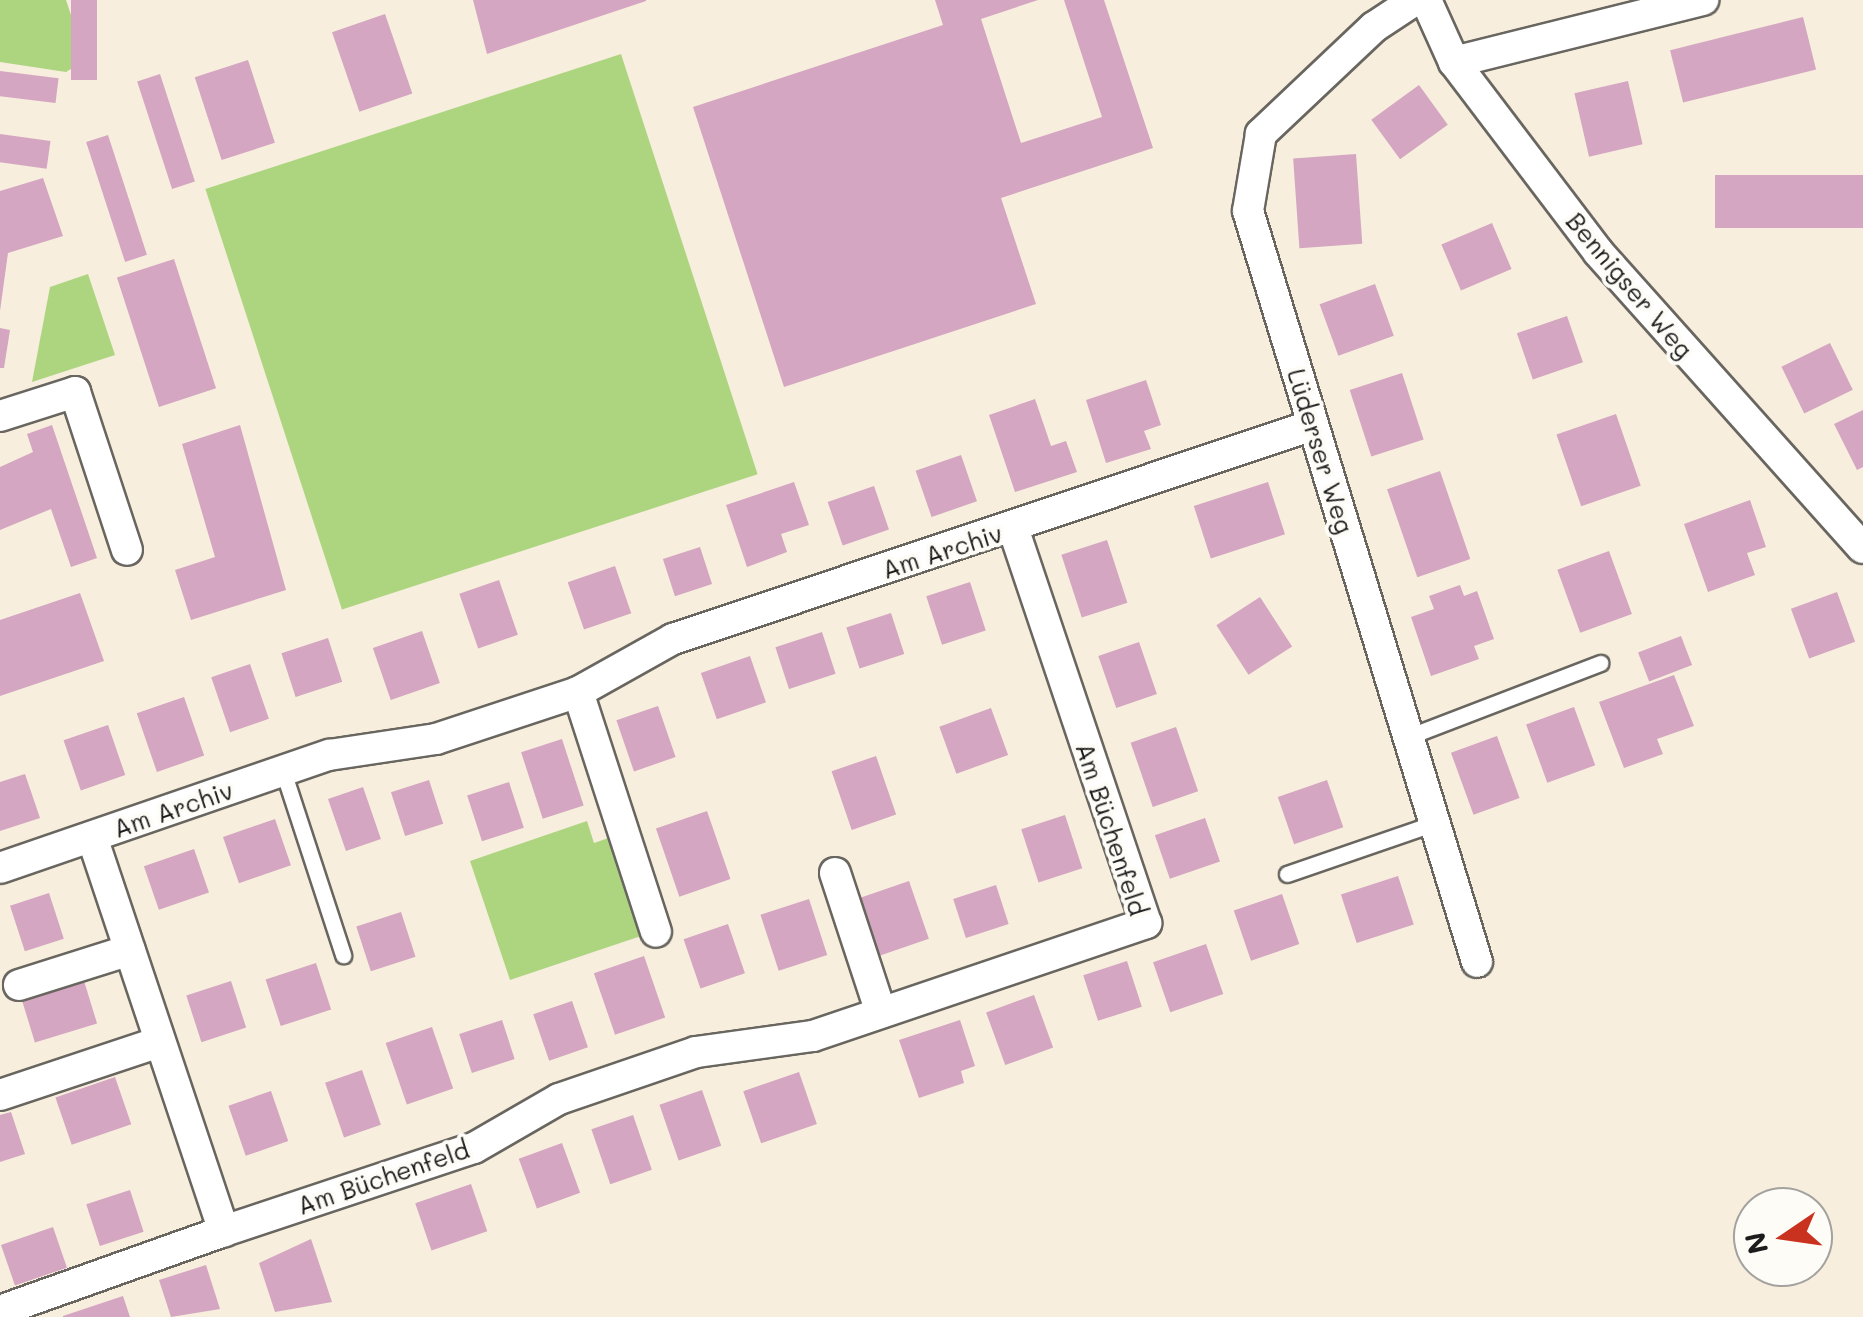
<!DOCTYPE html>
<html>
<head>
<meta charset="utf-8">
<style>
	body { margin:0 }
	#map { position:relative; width:1863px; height:1317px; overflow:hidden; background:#f7eedd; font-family:Mali,sans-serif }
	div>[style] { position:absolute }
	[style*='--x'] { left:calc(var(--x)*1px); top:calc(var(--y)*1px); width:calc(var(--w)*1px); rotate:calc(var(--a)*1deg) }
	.green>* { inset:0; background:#add580; transform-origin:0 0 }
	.building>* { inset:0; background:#d4a6c1; transform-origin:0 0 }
	.roads { filter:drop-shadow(2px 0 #696660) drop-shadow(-2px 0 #696660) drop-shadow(0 2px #696660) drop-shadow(0 -2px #696660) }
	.service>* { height:15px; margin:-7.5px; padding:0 7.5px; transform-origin:7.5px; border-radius:7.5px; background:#fff }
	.minor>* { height:30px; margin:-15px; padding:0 15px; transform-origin:15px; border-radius:15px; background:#fff }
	span { translate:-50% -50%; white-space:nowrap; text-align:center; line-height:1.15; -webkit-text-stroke:8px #fdfcf7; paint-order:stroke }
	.street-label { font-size:25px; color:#1c1c1c }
	.north { position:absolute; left:1733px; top:1187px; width:100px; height:100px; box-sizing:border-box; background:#fdfcf7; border:2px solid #a3a29f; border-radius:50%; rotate:257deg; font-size:28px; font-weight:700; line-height:40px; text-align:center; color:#1c1c1c }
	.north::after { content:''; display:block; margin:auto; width:35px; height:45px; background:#c8321e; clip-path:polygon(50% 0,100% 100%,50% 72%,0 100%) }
</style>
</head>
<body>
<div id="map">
	<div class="green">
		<i style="clip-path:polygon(0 0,66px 0,86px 60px,66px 72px,0 62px)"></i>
		<i style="left:621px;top:54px;width:442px;height:437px;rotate:72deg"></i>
		<i style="clip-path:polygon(88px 274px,115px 355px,32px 382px,50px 287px)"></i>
		<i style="clip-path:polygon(587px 821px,594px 843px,617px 835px,650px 933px,510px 980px,470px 861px)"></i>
	</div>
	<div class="building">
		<i style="left:71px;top:0;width:26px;height:80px"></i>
		<i style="clip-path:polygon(473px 0,646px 0,646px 1px,487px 54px)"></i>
		<i style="clip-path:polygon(935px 0,1038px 0,981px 19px,1021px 143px,1102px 117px,1064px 0,1104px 0,1153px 148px,1001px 198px,1036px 304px,784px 387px,693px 107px,943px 25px)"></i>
		<i style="left:385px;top:14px;width:84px;height:56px;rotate:71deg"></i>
		<i style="left:1803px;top:17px;width:54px;height:137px;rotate:76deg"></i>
		<i style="left:248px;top:60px;width:87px;height:56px;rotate:72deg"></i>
		<i style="left:0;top:71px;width:59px;height:25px;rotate:7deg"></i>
		<i style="left:160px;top:74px;width:113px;height:24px;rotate:72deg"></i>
		<i style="left:1628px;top:81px;width:65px;height:55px;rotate:77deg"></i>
		<i style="left:1419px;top:85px;width:49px;height:59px;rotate:54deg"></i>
		<i style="left:0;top:134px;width:51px;height:28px;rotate:8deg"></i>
		<i style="left:108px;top:135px;width:126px;height:23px;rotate:72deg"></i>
		<i style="left:1356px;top:154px;width:90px;height:63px;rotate:86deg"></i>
		<i style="left:1863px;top:175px;width:53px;height:148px;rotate:90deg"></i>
		<i style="clip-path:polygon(43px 178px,63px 236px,8px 253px,0 311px,0 191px)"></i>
		<i style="left:1492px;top:223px;width:50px;height:55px;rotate:67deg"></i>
		<i style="left:174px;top:259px;width:136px;height:60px;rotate:72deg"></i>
		<i style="left:1375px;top:284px;width:55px;height:59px;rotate:70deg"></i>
		<i style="left:1567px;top:316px;width:49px;height:53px;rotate:71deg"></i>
		<i style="clip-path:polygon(0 328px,10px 330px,4px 368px,0 368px)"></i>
		<i style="left:1830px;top:343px;width:52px;height:54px;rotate:64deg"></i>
		<i style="left:1402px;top:373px;width:70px;height:55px;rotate:72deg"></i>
		<i style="clip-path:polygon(1146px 380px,1161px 425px,1144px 431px,1151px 449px,1106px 463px,1086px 400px)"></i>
		<i style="clip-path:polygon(1035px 399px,1051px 446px,1066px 441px,1077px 472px,1015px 492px,989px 415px)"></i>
		<i style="clip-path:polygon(1863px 410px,1863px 467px,1857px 470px,1834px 424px)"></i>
		<i style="left:1616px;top:414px;width:76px;height:63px;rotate:71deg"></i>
		<i style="clip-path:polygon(52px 425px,97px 558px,71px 567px,51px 509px,0 530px,0 467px,33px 452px,27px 434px)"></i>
		<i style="clip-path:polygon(240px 425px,286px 590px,191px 620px,175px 570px,215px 557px,182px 444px)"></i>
		<i style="left:961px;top:455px;width:49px;height:48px;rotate:71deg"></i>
		<i style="left:1440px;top:471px;width:93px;height:56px;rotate:71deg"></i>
		<i style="clip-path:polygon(794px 482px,809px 525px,781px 534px,787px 552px,747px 567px,726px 505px)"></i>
		<i style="left:1268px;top:482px;width:55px;height:78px;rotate:72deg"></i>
		<i style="left:874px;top:486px;width:46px;height:49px;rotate:71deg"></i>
		<i style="clip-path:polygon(1750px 500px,1766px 547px,1747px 553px,1755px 575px,1708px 592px,1684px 524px)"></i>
		<i style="left:1107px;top:540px;width:66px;height:48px;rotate:72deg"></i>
		<i style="left:700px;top:547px;width:39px;height:39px;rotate:72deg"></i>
		<i style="left:1609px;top:551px;width:67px;height:55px;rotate:70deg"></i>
		<i style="left:615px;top:566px;width:50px;height:50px;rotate:71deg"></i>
		<i style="left:499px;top:580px;width:58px;height:42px;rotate:71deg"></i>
		<i style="left:970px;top:582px;width:51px;height:46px;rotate:72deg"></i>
		<i style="clip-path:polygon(1460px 585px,1464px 596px,1477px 591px,1494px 639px,1474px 646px,1479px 659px,1431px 676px,1411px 617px,1434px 609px,1429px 596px)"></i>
		<i style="left:1837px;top:592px;width:53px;height:49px;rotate:70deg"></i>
		<i style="clip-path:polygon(80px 593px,104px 661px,0 696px,0 620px)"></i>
		<i style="left:1260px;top:597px;width:59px;height:52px;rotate:57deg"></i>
		<i style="left:891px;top:613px;width:43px;height:47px;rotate:72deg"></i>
		<i style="left:422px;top:631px;width:55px;height:52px;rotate:71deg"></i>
		<i style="left:822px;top:632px;width:44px;height:49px;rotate:72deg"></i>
		<i style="left:1681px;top:636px;width:31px;height:46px;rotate:69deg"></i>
		<i style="left:328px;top:638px;width:46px;height:49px;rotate:72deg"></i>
		<i style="left:1139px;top:642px;width:55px;height:43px;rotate:71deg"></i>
		<i style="left:750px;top:656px;width:49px;height:52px;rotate:71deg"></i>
		<i style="left:250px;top:664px;width:58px;height:41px;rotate:71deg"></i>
		<i style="clip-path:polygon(1674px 675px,1694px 726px,1657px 739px,1663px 754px,1624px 768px,1599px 702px)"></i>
		<i style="left:184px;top:697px;width:62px;height:50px;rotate:71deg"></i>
		<i style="left:658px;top:706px;width:54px;height:44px;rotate:71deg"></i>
		<i style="left:1574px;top:707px;width:62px;height:51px;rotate:70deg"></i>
		<i style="left:991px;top:708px;width:50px;height:55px;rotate:70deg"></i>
		<i style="left:108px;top:725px;width:53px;height:47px;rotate:71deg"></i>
		<i style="left:1176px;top:727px;width:68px;height:48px;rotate:71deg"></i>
		<i style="left:1497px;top:736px;width:66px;height:49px;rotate:70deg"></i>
		<i style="left:562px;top:739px;width:70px;height:43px;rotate:72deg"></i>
		<i style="left:876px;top:756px;width:62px;height:47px;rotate:71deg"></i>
		<i style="clip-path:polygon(25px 774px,40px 818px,0 831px,0 782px)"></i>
		<i style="left:429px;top:780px;width:46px;height:40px;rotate:72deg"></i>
		<i style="left:1327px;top:780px;width:50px;height:52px;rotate:71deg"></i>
		<i style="left:509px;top:782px;width:48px;height:44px;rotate:72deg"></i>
		<i style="left:363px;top:787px;width:55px;height:37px;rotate:71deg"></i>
		<i style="left:707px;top:811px;width:72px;height:54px;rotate:71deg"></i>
		<i style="left:1065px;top:815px;width:56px;height:46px;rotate:72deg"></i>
		<i style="left:1205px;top:818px;width:46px;height:53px;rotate:71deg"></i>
		<i style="left:275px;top:819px;width:49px;height:55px;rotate:71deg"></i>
		<i style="left:194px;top:849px;width:46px;height:53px;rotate:71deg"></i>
		<i style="left:1398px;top:876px;width:51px;height:60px;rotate:72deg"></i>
		<i style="left:909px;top:881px;width:61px;height:53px;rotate:71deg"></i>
		<i style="left:996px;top:885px;width:41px;height:45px;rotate:72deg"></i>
		<i style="left:49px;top:893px;width:48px;height:41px;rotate:72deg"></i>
		<i style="left:1282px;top:894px;width:53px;height:51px;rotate:71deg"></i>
		<i style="left:809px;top:899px;width:59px;height:51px;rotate:72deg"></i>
		<i style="left:401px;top:912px;width:47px;height:47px;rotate:72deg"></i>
		<i style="left:728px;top:924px;width:52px;height:47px;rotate:71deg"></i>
		<i style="left:1206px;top:944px;width:53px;height:56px;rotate:71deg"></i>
		<i style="left:644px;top:956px;width:65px;height:53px;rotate:71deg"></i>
		<i style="left:1127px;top:961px;width:48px;height:46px;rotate:72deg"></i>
		<i style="left:316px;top:963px;width:49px;height:53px;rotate:72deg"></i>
		<i style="left:81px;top:971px;width:55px;height:65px;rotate:73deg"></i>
		<i style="left:231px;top:981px;width:49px;height:47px;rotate:72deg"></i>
		<i style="left:1034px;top:995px;width:56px;height:51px;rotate:70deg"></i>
		<i style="left:572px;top:1001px;width:49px;height:41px;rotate:71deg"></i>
		<i style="left:502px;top:1020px;width:41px;height:45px;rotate:72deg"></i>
		<i style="clip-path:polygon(960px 1020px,975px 1066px,961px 1071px,964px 1083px,919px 1098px,899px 1040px)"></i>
		<i style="left:432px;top:1027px;width:65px;height:49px;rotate:71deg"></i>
		<i style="left:362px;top:1070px;width:58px;height:39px;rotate:71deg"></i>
		<i style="left:799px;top:1072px;width:55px;height:59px;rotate:71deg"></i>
		<i style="left:115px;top:1077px;width:50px;height:63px;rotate:71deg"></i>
		<i style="left:702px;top:1090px;width:59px;height:45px;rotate:71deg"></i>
		<i style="left:271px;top:1091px;width:53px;height:45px;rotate:71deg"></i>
		<i style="clip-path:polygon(11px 1112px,25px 1154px,0 1162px,0 1115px)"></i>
		<i style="left:633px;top:1115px;width:58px;height:44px;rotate:71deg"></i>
		<i style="left:562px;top:1143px;width:53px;height:46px;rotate:70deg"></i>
		<i style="left:471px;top:1184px;width:50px;height:59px;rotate:71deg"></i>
		<i style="left:130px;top:1190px;width:44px;height:46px;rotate:72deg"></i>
		<i style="left:53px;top:1227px;width:43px;height:55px;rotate:71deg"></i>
		<i style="clip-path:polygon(311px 1239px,332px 1302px,275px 1312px,259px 1263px)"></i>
		<i style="clip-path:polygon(206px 1265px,220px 1309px,171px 1317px,159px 1280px)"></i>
		<i style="clip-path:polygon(123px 1296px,130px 1317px,63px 1317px,63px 1316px)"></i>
	</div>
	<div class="roads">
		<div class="service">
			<i style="--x:1410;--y:736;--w:204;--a:-21"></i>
			<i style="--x:283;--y:771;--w:194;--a:71.9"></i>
			<i style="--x:1287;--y:874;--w:157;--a:-19"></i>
		</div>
		<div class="minor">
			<i style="--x:1415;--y:0;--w:49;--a:146.6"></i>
			<i style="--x:1374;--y:27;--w:156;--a:136.6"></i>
			<i style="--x:1261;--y:134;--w:78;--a:99.6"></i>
			<i style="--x:1248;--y:211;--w:785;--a:73.04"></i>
			<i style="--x:1426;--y:0;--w:68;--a:65.7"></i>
			<i style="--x:1454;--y:62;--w:238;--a:52.8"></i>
			<i style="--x:1598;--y:252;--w:397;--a:48.2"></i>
			<i style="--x:1454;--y:62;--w:257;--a:-14"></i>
			<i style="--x:0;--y:416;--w:79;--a:-17.7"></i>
			<i style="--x:75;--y:392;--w:166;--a:71.8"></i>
			<i style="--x:578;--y:692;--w:252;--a:72"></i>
			<i style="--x:92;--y:837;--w:416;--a:71.5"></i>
			<i style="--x:224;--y:1231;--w:263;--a:-18.4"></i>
			<i style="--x:474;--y:1148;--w:98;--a:-30"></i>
			<i style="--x:559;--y:1099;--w:145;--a:-18.9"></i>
			<i style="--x:696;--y:1052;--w:118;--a:-7.8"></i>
			<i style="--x:813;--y:1036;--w:352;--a:-18.7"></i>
			<i style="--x:1146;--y:923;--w:417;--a:-108.6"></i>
			<i style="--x:0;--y:868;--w:348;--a:-19"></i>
			<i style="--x:329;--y:755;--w:108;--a:-8.5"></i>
			<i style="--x:436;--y:739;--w:150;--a:-18.3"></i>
			<i style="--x:578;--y:692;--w:109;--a:-29.2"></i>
			<i style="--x:673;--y:639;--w:675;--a:-18.49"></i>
			<i style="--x:835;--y:873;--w:147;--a:71.8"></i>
			<i style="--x:19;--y:985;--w:116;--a:-17.5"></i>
			<i style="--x:0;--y:1095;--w:168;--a:-18.4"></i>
			<i style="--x:8;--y:1308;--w:229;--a:-19.6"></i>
		</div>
	</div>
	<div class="street-label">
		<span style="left:1630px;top:285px;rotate:50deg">Bennigser Weg</span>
		<span style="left:1321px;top:451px;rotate:73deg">Lüderser Weg</span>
		<span style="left:942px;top:551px;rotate:-18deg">Am Archiv</span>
		<span style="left:173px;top:809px;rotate:-19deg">Am Archiv</span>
		<span style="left:1112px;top:829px;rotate:72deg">Am Büchenfeld</span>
		<span style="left:383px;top:1177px;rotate:-19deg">Am Büchenfeld</span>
	</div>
	<div class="north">N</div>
</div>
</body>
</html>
